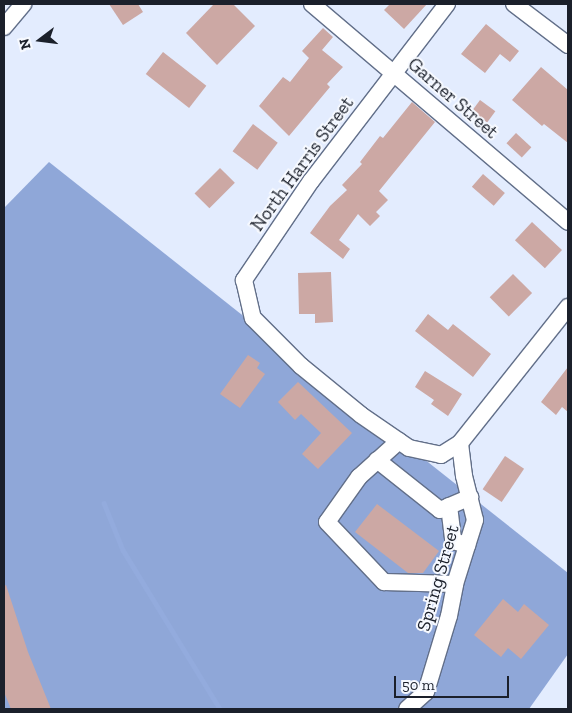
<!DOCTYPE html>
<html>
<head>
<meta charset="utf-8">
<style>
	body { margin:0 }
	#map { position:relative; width:572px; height:713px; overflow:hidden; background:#e3ecfe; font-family:"Zilla Slab",serif }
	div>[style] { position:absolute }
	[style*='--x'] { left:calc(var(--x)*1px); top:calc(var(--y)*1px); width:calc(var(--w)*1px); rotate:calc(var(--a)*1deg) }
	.forest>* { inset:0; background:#8fa7d8 }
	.stream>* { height:4.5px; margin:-2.25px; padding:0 2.25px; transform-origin:2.25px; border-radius:2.25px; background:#93abdd }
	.building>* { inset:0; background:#cca8a4; transform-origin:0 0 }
	.roads { filter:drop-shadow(1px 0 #626f89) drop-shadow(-1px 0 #626f89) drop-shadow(0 1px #626f89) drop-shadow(0 -1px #626f89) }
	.minor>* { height:16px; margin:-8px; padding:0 8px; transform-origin:8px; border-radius:8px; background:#fff }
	span { translate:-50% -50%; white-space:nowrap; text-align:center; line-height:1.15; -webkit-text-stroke:4px #f6f9ff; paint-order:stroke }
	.street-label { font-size:19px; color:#1b202b }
	.frame { position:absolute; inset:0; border:5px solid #1b202b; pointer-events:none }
	.north { position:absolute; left:15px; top:15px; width:50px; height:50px; -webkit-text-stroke:4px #f6f9ff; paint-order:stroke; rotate:255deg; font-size:14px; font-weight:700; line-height:20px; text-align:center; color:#1b202b }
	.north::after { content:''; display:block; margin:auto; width:18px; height:22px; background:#1b202b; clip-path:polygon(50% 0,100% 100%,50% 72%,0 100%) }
	.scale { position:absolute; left:394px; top:676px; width:115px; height:22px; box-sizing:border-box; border:2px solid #1b202b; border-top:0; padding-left:6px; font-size:15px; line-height:18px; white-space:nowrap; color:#1b202b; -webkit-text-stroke:4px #f6f9ff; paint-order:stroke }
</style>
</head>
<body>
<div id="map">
	<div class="forest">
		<i style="clip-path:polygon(49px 162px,568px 573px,568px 654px,529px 709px,4px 709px,4px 208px)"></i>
	</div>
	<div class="stream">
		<i style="--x:104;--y:503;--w:51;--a:68"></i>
		<i style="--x:123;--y:550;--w:186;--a:58.6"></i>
	</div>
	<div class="building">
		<i style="clip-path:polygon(109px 4px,138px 4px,143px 12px,123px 25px)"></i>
		<i style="clip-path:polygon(214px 4px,233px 4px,255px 26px,217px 65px,186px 33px)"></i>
		<i style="clip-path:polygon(390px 4px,427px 4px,404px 29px,384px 10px)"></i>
		<i style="clip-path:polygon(486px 24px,519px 51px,510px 62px,500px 54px,485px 73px,461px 54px)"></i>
		<i style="clip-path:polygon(323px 28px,333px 37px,322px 50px,343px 67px,327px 84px,330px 87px,289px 136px,259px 106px,283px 77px,290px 82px,309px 58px,302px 51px)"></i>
		<i style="left:163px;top:52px;width:55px;height:28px;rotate:38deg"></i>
		<i style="clip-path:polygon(541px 67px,568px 90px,568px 143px,544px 124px,542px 126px,512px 100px)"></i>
		<i style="left:480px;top:100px;width:19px;height:14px;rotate:36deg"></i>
		<i style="clip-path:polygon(412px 102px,435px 122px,379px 191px,388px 200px,376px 212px,380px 216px,370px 226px,358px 214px,339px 240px,350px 249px,343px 259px,310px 233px,330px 206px,347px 190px,342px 185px,362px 164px,360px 162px,380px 136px,383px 138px)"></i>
		<i style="left:253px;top:124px;width:31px;height:34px;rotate:37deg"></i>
		<i style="left:516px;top:133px;width:21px;height:14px;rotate:43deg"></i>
		<i style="left:220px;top:168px;width:21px;height:36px;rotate:45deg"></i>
		<i style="left:483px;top:174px;width:29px;height:17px;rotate:41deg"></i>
		<i style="left:532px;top:222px;width:41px;height:25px;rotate:43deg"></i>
		<i style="clip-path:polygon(331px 272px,333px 322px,315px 323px,315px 314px,299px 314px,298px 273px)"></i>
		<i style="left:513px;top:274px;width:27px;height:33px;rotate:45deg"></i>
		<i style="clip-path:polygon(428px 314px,448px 330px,453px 324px,491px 354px,473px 377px,415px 331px)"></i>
		<i style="clip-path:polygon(248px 355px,260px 363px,257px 368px,265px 374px,240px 408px,220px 394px)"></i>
		<i style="clip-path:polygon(568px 367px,568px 412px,562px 407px,556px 415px,541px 402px)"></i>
		<i style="clip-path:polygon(425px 371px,462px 394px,448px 416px,431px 404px,434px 400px,415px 387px)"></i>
		<i style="clip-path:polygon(298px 382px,352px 433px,318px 469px,302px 454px,321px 433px,301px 414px,295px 420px,278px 402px)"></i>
		<i style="left:505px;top:456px;width:23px;height:40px;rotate:34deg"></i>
		<i style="clip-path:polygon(377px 504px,439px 551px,423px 573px,408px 573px,355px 532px)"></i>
		<i style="clip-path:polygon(6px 585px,28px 652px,51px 709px,11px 709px,4px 692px,4px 586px)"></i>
		<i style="clip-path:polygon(503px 599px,518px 612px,524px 604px,549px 625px,521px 659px,508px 648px,501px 657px,474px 635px)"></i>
	</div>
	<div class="roads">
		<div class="minor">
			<i style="--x:312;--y:4;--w:336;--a:40.4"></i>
			<i style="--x:447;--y:4;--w:223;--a:127.5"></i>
			<i style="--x:311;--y:181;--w:120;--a:124.1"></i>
			<i style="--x:244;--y:280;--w:39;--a:77"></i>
			<i style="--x:253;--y:318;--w:68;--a:45"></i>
			<i style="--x:301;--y:366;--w:77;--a:39.2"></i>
			<i style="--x:361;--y:415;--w:58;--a:34.5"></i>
			<i style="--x:409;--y:448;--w:33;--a:12"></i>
			<i style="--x:441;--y:455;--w:22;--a:-32"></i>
			<i style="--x:514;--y:4;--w:68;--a:37.2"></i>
			<i style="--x:4;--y:27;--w:30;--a:-50"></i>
			<i style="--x:399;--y:441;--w:54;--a:138"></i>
			<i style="--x:359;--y:477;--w:55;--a:125.4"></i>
			<i style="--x:327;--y:522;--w:83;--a:46.5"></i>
			<i style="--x:384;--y:582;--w:71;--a:1.6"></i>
			<i style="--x:377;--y:460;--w:80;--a:38.4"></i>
			<i style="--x:440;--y:510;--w:33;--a:-23"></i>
			<i style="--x:449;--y:506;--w:35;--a:83"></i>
			<i style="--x:453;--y:541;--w:15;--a:16"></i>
			<i style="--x:407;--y:709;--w:25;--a:-42"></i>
			<i style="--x:426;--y:692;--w:79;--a:-73.2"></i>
			<i style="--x:449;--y:616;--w:33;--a:-79"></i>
			<i style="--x:455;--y:584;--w:67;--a:-72.6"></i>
			<i style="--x:475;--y:520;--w:45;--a:-104"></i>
			<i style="--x:464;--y:476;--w:33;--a:-97"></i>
			<i style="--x:460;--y:443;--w:174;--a:-51.5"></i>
		</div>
	</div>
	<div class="street-label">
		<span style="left:453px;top:98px;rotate:41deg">Garner Street</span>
		<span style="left:302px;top:164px;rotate:-54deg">North Harris Street</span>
		<span style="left:438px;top:578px;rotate:-74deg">Spring Street</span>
	</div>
	<div class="frame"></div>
	<div class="north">N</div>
	<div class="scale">50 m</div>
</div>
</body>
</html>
